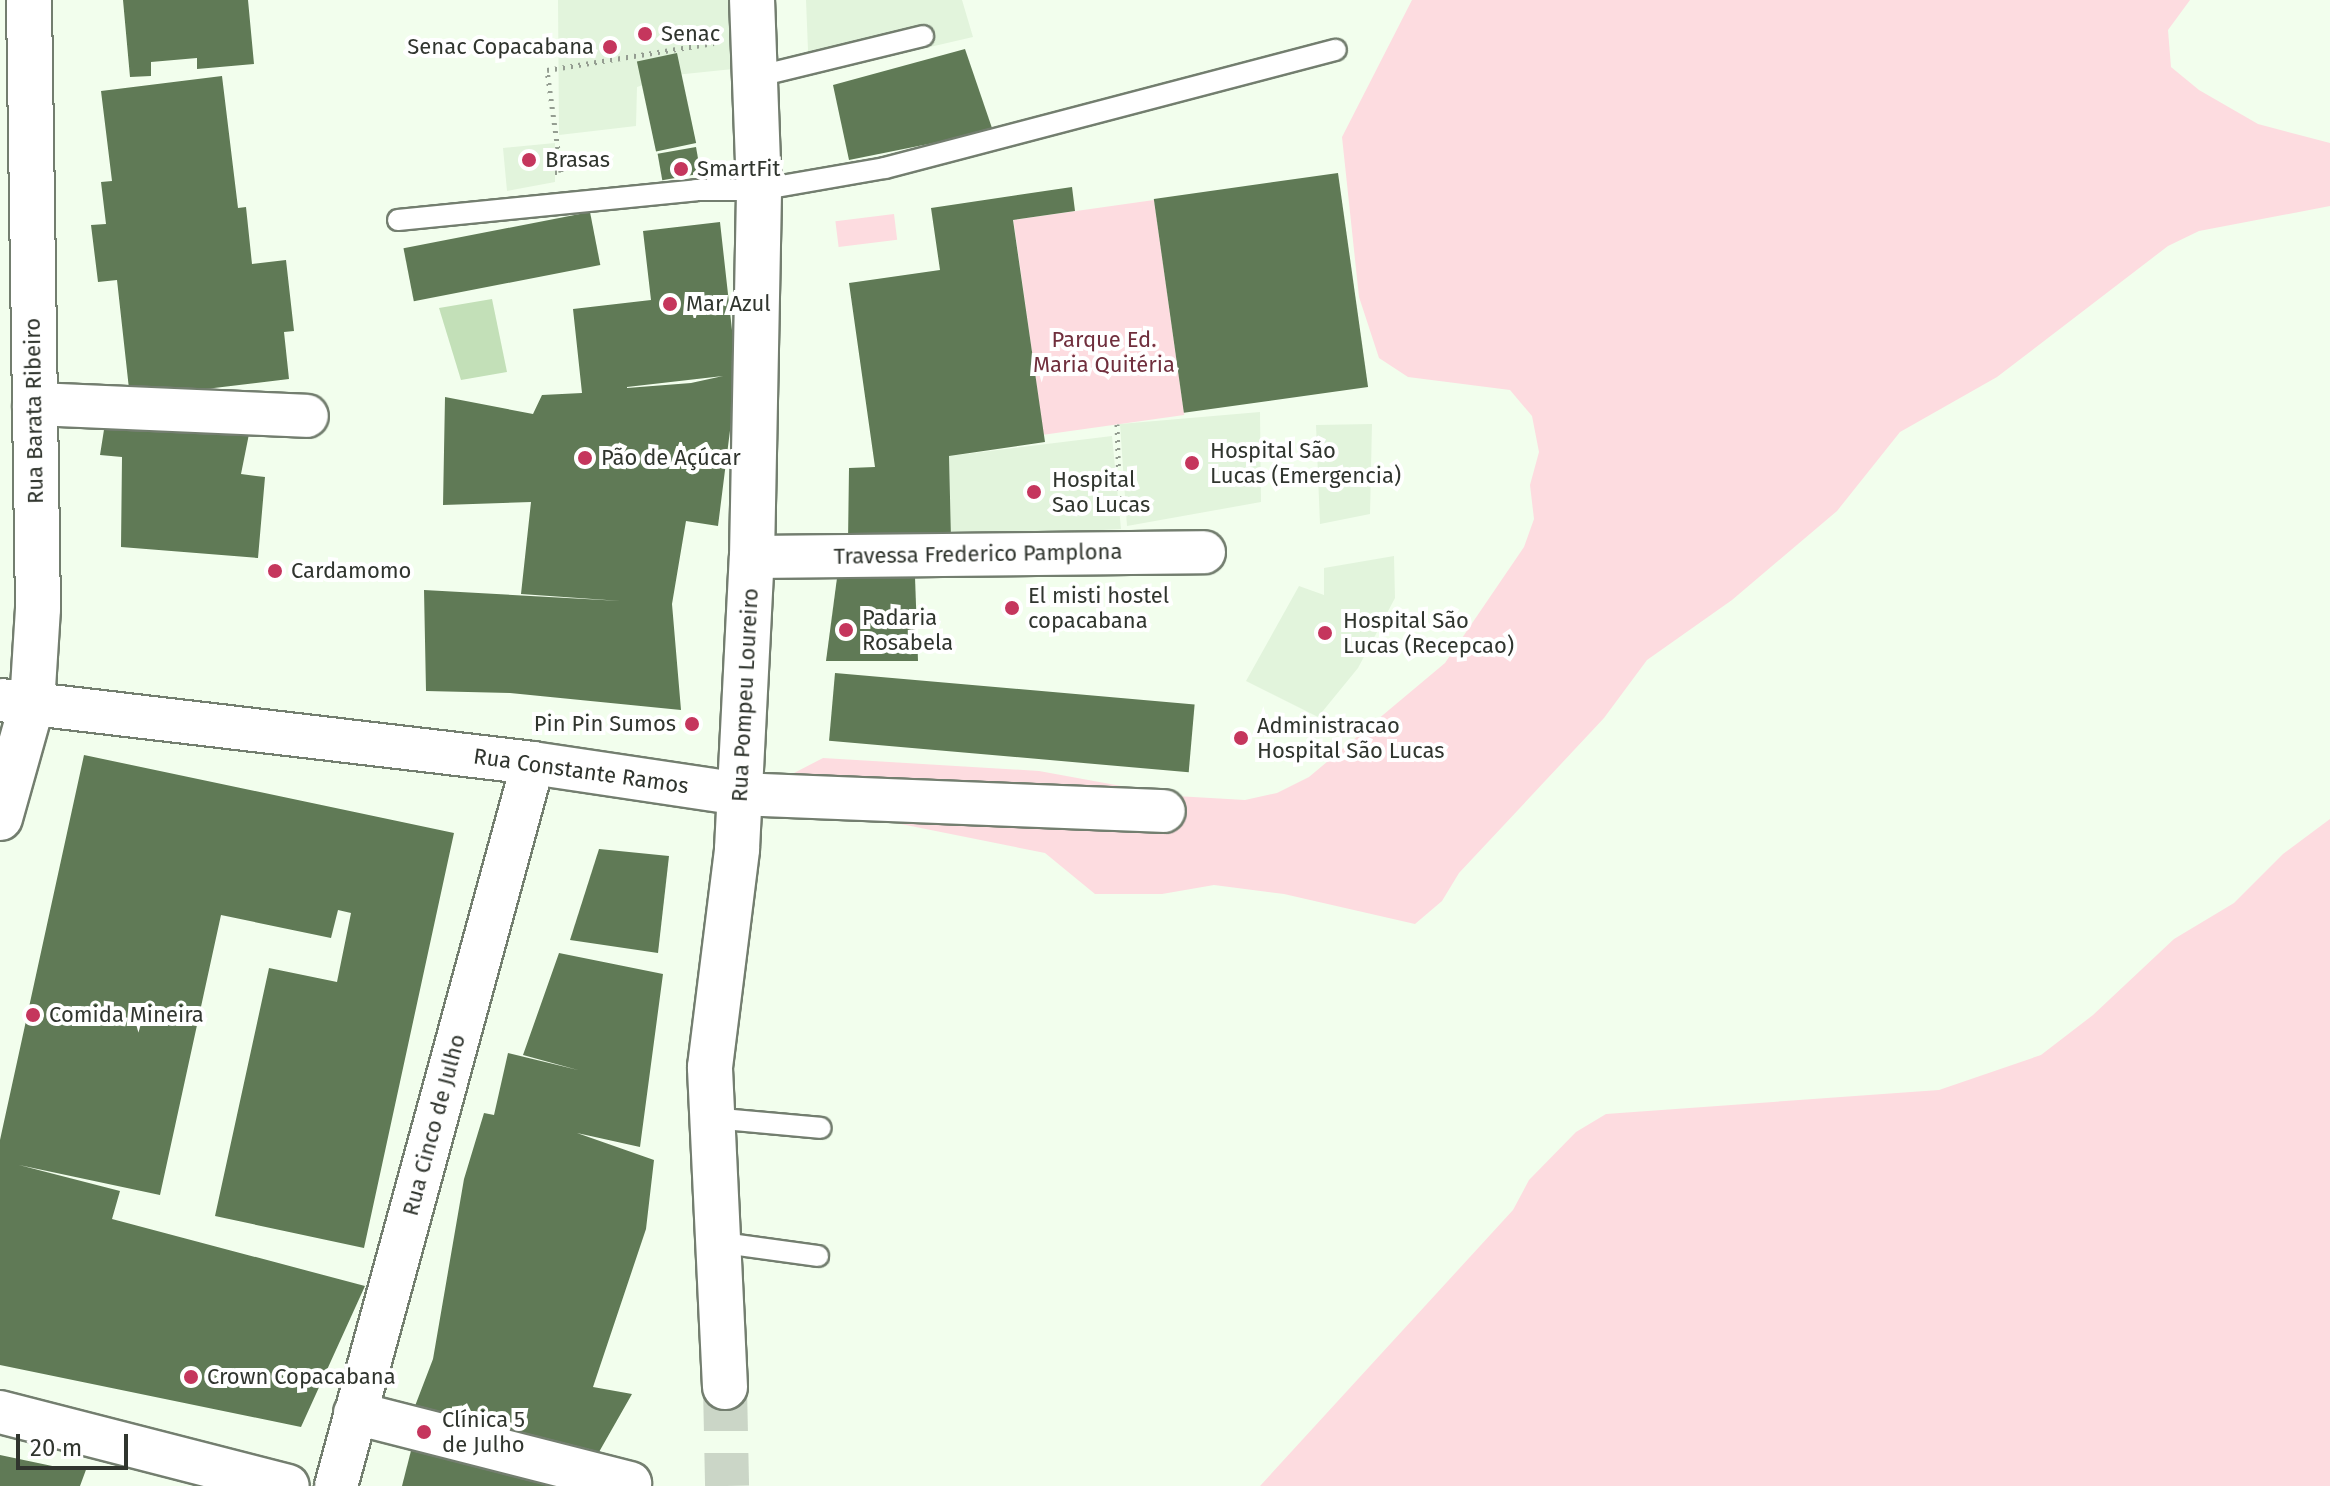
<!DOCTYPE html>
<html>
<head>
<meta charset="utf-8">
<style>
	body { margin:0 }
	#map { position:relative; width:2330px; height:1486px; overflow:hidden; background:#f2feed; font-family:"Fira Sans",sans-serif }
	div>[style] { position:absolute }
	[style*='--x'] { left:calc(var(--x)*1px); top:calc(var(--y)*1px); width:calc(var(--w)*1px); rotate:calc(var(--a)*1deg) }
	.built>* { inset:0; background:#e2f4dc }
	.green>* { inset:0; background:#fddce0; transform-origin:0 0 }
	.water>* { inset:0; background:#c3e0b8 }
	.building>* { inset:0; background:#607a56; transform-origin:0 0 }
	.tertiary-tunnel>* { height:44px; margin-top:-22px; transform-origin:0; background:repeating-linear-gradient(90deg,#cbd6c7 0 44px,transparent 0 66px) }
	.path>* { height:5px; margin-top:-2.5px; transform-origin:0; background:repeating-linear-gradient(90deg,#949d91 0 2px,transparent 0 8px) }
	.roads { filter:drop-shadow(2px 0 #737e6f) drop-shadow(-2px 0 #737e6f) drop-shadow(0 2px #737e6f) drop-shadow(0 -2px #737e6f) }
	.service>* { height:20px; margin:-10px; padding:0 10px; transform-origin:10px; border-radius:10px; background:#fff }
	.minor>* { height:42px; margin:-21px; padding:0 21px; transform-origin:21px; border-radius:21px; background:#fff }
	.tertiary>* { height:44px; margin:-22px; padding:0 22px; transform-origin:22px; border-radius:22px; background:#fff }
	.secondary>* { height:44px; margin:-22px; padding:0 22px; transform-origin:22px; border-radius:22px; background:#fff }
	.dots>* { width:22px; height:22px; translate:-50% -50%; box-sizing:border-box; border:4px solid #fff; border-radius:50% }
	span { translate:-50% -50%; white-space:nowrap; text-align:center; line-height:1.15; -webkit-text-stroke:8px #fff; paint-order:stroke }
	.poi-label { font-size:22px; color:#30352e }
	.left { translate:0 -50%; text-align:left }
	.right { translate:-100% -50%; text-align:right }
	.park-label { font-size:22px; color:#702f3d }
	.street-label { font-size:22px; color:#30352e }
	.scale { position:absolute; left:16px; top:1434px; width:112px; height:36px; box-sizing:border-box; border:4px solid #30352e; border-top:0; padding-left:10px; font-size:24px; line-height:28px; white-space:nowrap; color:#30352e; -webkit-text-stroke:6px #fff; paint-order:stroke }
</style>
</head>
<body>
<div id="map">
	<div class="built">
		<i style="clip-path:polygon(558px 0,733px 0,733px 69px,675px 75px,637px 87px,636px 126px,559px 135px)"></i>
		<i style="clip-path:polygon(806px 0,962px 0,973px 37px,809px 75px)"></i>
		<i style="clip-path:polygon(555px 143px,555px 182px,507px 191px,503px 148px)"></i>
		<i style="clip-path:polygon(1260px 412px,1261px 502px,1127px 526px,1120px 424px)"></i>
		<i style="clip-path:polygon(1372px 424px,1370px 514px,1320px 524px,1316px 425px)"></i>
		<i style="clip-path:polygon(1112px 436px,1121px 529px,951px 538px,949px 456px)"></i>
		<i style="clip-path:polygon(1394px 556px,1395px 598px,1358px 668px,1318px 717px,1246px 681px,1299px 586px,1324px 595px,1324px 568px)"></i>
	</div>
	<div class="green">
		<i style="clip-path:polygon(1412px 0,2190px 0,2168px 30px,2171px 67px,2199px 90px,2258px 124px,2330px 143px,2330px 206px,2199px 231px,2168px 246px,1997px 377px,1900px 432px,1837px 511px,1732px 600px,1647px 660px,1604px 718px,1459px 873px,1442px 901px,1415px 924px,1284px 894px,1214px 885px,1162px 894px,1095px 894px,1045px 853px,846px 813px,818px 796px,794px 773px,823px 758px,1039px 771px,1176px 796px,1245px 800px,1277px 793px,1309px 777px,1445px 663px,1524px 547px,1534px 519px,1530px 485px,1539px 452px,1532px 416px,1510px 390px,1408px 377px,1379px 358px,1359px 297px,1342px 137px)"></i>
		<i style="left:1154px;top:200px;width:217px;height:142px;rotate:82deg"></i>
		<i style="left:894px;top:214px;width:26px;height:59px;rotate:83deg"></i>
		<i style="clip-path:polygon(2330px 819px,2330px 1486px,1260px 1486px,1513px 1210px,1529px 1180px,1576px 1132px,1606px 1114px,1939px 1090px,2041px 1055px,2093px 1015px,2174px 939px,2234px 903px,2283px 854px)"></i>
	</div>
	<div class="water">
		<i style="clip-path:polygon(492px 299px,507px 372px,461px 380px,439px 308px)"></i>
	</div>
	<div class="building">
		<i style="clip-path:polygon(123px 0,248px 0,254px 64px,197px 69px,197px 58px,151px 62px,151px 76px,130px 77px)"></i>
		<i style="clip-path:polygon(965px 49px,993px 131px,849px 160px,833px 85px)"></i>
		<i style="left:677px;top:53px;width:92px;height:41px;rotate:78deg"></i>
		<i style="clip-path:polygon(222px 76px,238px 208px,246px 207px,252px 264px,286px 260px,294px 331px,284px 332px,289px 379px,130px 398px,117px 280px,98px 282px,91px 225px,106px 224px,101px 182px,112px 181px,101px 91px)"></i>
		<i style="left:696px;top:147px;width:27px;height:39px;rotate:80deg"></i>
		<i style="left:1338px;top:173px;width:216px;height:186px;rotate:82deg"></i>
		<i style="clip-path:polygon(1072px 187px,1075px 211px,1013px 220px,1045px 442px,949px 456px,951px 538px,848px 542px,849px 468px,875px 467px,849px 283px,940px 270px,931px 208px)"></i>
		<i style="left:590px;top:212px;width:54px;height:190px;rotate:79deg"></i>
		<i style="clip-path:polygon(evenodd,720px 222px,737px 375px,718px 526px,686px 521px,672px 604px,681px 710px,510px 693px,426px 691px,424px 590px,621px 601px,521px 594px,531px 502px,443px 505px,445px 397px,533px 414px,542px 395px,582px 393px,573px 309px,651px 300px,643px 231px,720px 222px,723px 376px,691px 383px,627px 388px,627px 387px,723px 376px)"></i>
		<i style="clip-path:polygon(106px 417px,250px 429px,241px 474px,265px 477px,258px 558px,121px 547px,122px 457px,100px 455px)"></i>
		<i style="clip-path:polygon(915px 577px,918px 661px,826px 661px,837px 578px)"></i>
		<i style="left:835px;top:673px;width:361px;height:68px;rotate:5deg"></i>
		<i style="clip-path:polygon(84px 755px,454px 833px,364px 1248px,215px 1216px,269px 968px,337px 982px,351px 913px,338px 910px,331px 938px,221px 915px,160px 1195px,19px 1165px,120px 1191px,112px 1219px,365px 1286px,301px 1427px,0 1365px,0 1140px)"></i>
		<i style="clip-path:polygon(599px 849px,669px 856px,658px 953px,570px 940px)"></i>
		<i style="clip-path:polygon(559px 953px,663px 974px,640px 1147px,577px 1133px,654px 1160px,646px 1229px,593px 1387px,632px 1394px,599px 1452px,415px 1406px,433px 1359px,464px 1179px,484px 1113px,494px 1115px,508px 1053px,578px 1070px,523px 1055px)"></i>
		<i style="clip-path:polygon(415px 1435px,557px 1469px,555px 1486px,402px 1486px)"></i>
		<i style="clip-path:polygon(0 1455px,57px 1467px,87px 1467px,80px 1486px,0 1486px)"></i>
	</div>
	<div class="tertiary-tunnel">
		<i style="--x:725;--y:1387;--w:99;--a:88.8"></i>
	</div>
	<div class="path">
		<i style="--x:555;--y:172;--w:6;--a:0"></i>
		<i style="--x:561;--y:172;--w:103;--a:-97.8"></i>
		<i style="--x:547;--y:70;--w:169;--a:-9.2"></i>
		<i style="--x:1117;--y:424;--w:91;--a:88.1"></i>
	</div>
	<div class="roads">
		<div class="service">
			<i style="--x:755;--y:77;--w:173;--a:-13.7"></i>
			<i style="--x:398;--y:220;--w:300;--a:-5.7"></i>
			<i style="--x:696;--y:190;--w:63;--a:0"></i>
			<i style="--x:759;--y:190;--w:128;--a:-9.9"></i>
			<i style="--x:885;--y:168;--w:466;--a:-14.7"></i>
			<i style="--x:712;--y:1118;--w:109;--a:5.2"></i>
			<i style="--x:716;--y:1242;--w:103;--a:7.8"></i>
		</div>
		<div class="minor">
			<i style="--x:34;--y:404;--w:273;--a:2.5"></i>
			<i style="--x:752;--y:557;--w:452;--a:-0.6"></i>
			<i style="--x:0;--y:700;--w:537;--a:6.74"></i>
			<i style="--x:533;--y:763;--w:209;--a:8.5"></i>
			<i style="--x:740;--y:794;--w:424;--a:2.3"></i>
			<i style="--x:0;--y:1412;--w:297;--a:14.4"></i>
			<i style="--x:355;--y:1413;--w:284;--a:14.3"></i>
			<i style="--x:336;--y:1486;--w:749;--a:-74.76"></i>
		</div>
		<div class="tertiary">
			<i style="--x:725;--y:1387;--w:320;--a:-92.7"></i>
			<i style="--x:710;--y:1067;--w:220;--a:-82.9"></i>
			<i style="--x:737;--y:849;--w:292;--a:-87.1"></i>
			<i style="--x:752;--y:557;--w:367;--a:-88.9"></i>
			<i style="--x:759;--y:190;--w:190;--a:-92.1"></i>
		</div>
		<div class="secondary">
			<i style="--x:0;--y:818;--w:118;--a:-74.3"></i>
			<i style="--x:32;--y:704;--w:95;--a:-86.4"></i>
			<i style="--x:38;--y:609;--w:609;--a:-90.85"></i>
		</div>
	</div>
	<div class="dots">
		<i style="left:645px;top:34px;background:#c5365d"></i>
		<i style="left:610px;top:47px;background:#c5365d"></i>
		<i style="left:529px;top:160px;background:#c5365d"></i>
		<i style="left:681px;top:169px;background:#c5365d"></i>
		<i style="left:670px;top:304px;background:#c5365d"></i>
		<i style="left:585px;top:458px;background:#c5365d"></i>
		<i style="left:1192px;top:463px;background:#c5365d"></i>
		<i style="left:1034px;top:492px;background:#c5365d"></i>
		<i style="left:275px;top:571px;background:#c5365d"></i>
		<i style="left:1012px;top:608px;background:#c5365d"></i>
		<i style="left:846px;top:630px;background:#c5365d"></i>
		<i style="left:1325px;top:633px;background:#c5365d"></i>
		<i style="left:692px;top:724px;background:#c5365d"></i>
		<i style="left:1241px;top:738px;background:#c5365d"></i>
		<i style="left:33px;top:1015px;background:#c5365d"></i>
		<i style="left:191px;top:1377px;background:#c5365d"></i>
		<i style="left:424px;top:1432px;background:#c5365d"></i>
	</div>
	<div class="poi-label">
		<span class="left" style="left:661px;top:34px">Senac</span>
		<span class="right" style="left:594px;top:47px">Senac Copacabana</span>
		<span class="left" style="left:545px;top:160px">Brasas</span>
		<span class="left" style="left:697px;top:169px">SmartFit</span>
		<span class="left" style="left:686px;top:304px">Mar Azul</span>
		<span class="left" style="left:1210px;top:463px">Hospital São<br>Lucas (Emergencia)</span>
		<span class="left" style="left:601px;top:458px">Pão de Açúcar</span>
		<span class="left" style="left:1052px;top:492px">Hospital<br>Sao Lucas</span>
		<span class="left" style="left:291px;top:571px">Cardamomo</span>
		<span class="left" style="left:1028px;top:608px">El misti hostel<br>copacabana</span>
		<span class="left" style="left:862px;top:630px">Padaria<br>Rosabela</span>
		<span class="left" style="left:1343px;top:633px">Hospital São<br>Lucas (Recepcao)</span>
		<span class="right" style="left:676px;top:724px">Pin Pin Sumos</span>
		<span class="left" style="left:1257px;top:738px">Administracao<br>Hospital São Lucas</span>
		<span class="left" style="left:49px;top:1015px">Comida Mineira</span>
		<span class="left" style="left:207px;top:1377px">Crown Copacabana</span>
		<span class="left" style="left:442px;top:1432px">Clínica 5<br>de Julho</span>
	</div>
	<div class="park-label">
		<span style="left:1104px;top:352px">Parque Ed.<br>Maria Quitéria</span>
	</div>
	<div class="street-label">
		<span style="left:34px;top:411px;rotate:-91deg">Rua Barata Ribeiro</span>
		<span style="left:978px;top:554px;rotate:-1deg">Travessa Frederico Pamplona</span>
		<span style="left:745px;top:695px;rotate:-87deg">Rua Pompeu Loureiro</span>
		<span style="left:581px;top:771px;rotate:8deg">Rua Constante Ramos</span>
		<span style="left:434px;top:1125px;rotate:-75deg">Rua Cinco de Julho</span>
	</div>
	<div class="scale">20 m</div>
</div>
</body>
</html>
